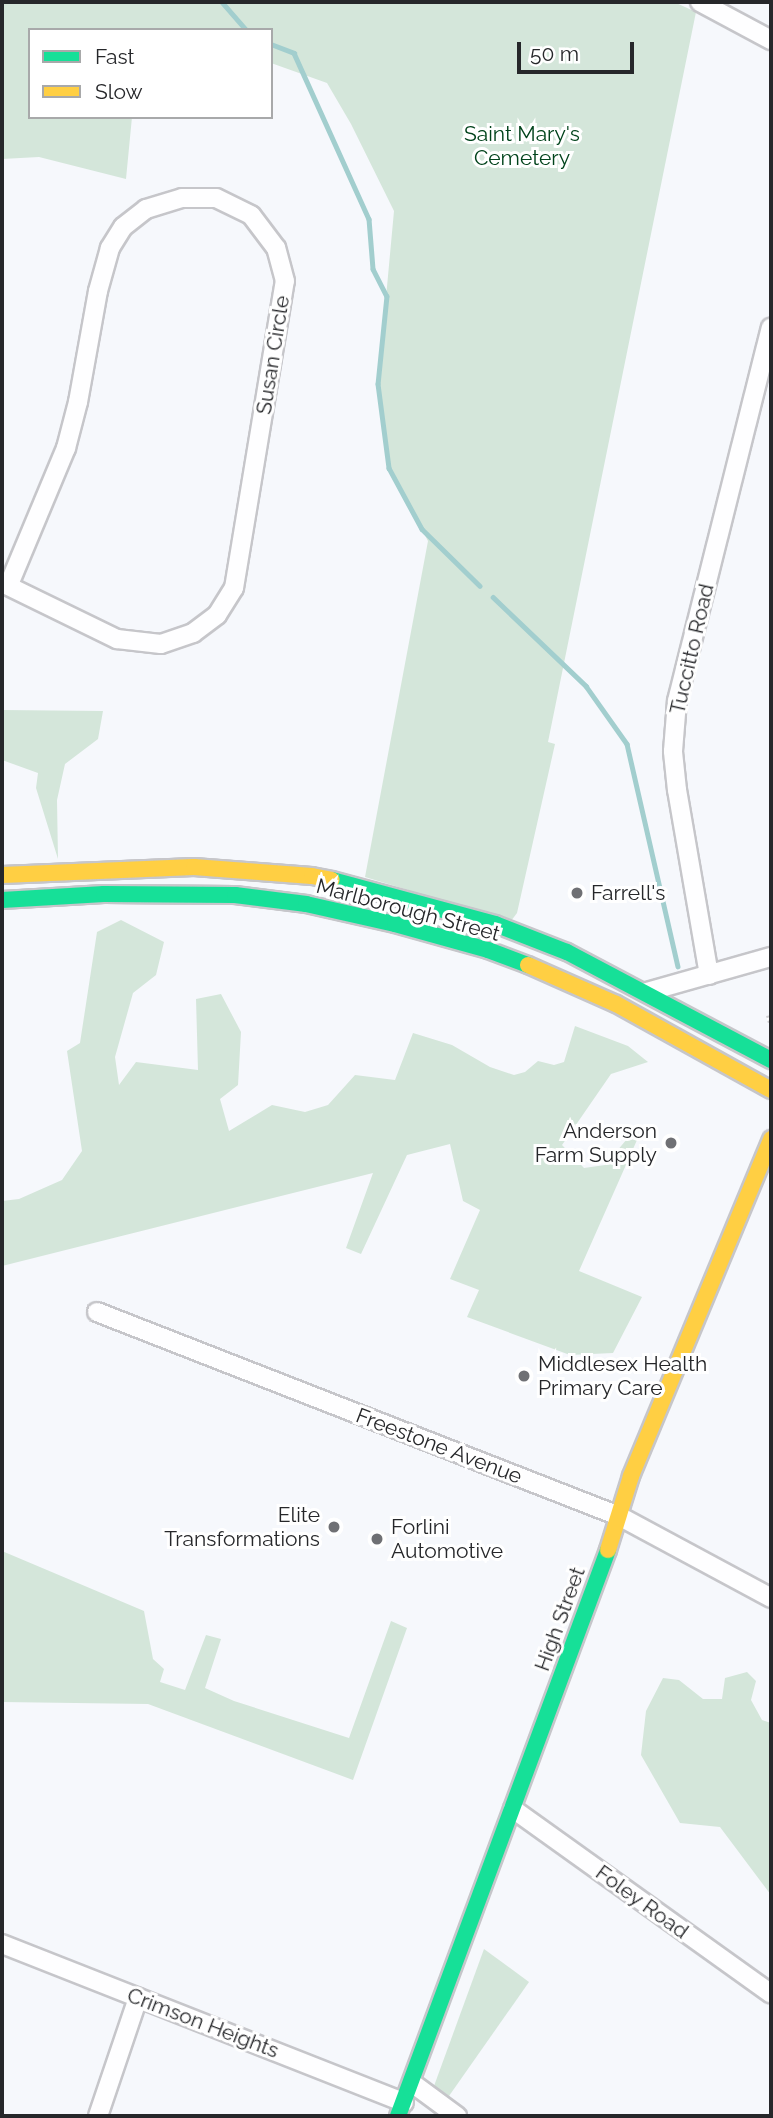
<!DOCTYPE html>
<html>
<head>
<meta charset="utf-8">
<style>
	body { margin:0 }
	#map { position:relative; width:773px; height:2118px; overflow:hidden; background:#f6f8fc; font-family:Raleway,sans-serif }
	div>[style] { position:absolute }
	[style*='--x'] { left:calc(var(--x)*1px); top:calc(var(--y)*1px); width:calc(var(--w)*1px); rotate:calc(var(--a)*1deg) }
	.green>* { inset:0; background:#d4e6da }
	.stream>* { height:4.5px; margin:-2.25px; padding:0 2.25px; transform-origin:2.25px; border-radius:2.25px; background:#a2cece }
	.roads { filter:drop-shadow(2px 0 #c6c6ca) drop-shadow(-2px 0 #c6c6ca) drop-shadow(0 2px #c6c6ca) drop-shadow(0 -2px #c6c6ca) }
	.street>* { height:18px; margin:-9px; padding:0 9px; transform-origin:9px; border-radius:9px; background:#fefeff }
	.fast>* { height:16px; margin:-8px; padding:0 8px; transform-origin:8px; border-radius:8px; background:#16e098 }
	.slow>* { height:16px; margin:-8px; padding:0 8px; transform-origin:8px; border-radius:8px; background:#ffcf43 }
	.rail>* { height:7px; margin-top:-3.5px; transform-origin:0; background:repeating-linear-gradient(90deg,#fff 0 13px,#ceced0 0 26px); box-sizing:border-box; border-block:2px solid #ceced0 }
	.dots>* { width:19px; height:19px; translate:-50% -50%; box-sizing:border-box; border:4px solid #fff; border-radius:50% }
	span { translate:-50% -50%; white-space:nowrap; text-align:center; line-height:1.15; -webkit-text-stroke:6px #fff; paint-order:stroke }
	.park-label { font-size:21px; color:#00431b }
	.street-label { font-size:21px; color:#26272a }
	.poi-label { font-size:21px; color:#26272a }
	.left { translate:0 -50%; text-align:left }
	.right { translate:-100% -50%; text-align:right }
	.frame { position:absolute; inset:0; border:4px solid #26272a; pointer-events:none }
	.legend { position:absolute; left:28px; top:28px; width:245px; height:91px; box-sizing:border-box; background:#fff; border:2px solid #a8a9aa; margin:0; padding:9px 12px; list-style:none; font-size:21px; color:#26272a }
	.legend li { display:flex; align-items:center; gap:14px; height:35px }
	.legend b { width:35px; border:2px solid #a8a9aa }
	.scale { position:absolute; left:517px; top:42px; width:117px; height:32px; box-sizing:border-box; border:4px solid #26272a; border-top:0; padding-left:9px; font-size:21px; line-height:24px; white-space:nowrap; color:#26272a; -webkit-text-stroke:5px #fff; paint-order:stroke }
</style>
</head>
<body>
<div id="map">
	<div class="green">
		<i style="clip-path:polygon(2px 2px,674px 2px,696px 12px,548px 742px,555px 744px,517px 913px,511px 921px,365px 877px,428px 541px,389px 468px,378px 384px,394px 211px,351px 124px,327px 83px,271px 63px,271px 30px,30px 30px,30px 117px,132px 117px,126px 179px,39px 157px,2px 159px)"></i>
		<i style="clip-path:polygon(2px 710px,103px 711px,98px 739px,65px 764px,57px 800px,58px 859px,36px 788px,38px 773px,2px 760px)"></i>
		<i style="clip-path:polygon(121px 920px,164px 942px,156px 975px,133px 993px,115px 1057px,119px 1085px,136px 1062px,198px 1070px,196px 999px,221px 994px,241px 1032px,238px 1085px,220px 1099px,229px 1131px,272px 1105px,305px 1112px,328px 1105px,355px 1075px,395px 1080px,413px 1033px,452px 1045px,490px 1067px,514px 1075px,525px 1072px,538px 1061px,554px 1065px,564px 1062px,575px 1026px,628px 1046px,648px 1062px,611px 1074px,562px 1145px,584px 1168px,605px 1165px,627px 1139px,637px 1140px,579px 1271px,642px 1297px,613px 1353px,570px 1355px,467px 1317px,479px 1290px,450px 1279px,480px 1210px,463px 1201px,450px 1144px,407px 1155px,361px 1254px,346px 1248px,373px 1173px,2px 1266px,2px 1201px,19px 1199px,62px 1180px,82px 1151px,67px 1051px,80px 1043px,97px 932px)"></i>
		<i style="clip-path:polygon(2px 1551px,144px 1611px,153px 1659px,164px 1669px,160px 1682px,185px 1690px,206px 1635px,221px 1639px,205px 1688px,234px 1701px,349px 1738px,391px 1621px,407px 1628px,353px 1780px,148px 1704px,2px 1702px)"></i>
		<i style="clip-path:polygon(747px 1672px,756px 1681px,751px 1700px,762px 1720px,771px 1723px,771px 1895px,720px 1827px,680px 1823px,641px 1755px,646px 1711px,663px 1678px,679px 1680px,703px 1699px,722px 1699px,725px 1678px)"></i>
		<i style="clip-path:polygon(484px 1949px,529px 1982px,449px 2096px,434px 2086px)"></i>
	</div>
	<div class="stream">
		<i style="--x:222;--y:2;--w:37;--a:49"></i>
		<i style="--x:271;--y:44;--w:25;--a:21"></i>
		<i style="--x:294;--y:53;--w:182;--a:65.7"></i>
		<i style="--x:369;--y:219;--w:50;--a:85.4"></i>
		<i style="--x:373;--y:269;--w:30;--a:63"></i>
		<i style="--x:387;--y:296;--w:88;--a:95.8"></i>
		<i style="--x:378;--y:384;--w:85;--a:82.5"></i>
		<i style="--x:389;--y:468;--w:69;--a:61.6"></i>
		<i style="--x:422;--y:529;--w:81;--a:44.5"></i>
		<i style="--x:493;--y:597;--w:129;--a:43.7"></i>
		<i style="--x:586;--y:686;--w:71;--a:54.7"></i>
		<i style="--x:627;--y:744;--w:228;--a:77.1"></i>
	</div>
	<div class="roads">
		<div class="street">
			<i style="--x:700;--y:2;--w:81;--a:28.2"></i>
			<i style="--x:2;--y:583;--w:128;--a:26"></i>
			<i style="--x:117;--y:639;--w:44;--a:6.5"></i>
			<i style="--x:161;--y:644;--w:34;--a:-19"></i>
			<i style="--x:193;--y:633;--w:30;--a:-37"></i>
			<i style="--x:217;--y:615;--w:32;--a:-58"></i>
			<i style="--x:234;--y:588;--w:311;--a:-80.6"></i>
			<i style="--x:285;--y:281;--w:34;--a:-105"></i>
			<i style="--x:276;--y:248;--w:41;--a:-127.1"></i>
			<i style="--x:251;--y:215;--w:39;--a:-154"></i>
			<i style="--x:216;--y:198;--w:34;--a:180"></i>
			<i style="--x:182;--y:198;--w:38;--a:163"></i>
			<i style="--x:146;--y:209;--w:29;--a:142"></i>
			<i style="--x:123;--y:227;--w:25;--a:122"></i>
			<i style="--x:110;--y:248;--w:45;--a:105.6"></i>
			<i style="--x:98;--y:291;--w:113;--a:100.2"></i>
			<i style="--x:78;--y:402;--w:48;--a:104.6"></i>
			<i style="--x:66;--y:448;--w:147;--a:112.7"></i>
			<i style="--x:709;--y:975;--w:188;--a:-99.8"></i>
			<i style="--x:677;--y:790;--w:39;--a:-96"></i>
			<i style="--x:673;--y:751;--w:50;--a:-85.4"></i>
			<i style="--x:677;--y:701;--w:385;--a:-75.9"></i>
			<i style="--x:647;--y:992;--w:129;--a:-15.8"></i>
			<i style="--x:97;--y:1312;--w:560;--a:21.35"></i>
			<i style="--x:619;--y:1516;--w:173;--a:28.3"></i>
			<i style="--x:513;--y:1809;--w:317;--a:35.6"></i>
			<i style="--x:2;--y:1944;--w:432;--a:21.5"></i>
			<i style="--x:412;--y:2083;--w:56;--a:36.3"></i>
			<i style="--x:98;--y:2116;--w:125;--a:-71.3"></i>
		</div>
		<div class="fast">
			<i style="--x:332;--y:880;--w:169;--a:15.1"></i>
			<i style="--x:495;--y:924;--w:77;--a:21.3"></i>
			<i style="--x:567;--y:952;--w:231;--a:27.9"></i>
			<i style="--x:2;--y:900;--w:102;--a:-3.4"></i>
			<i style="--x:104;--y:894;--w:131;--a:0.4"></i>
			<i style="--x:235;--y:895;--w:72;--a:7.2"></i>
			<i style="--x:306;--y:904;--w:91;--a:12.7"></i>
			<i style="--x:395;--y:924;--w:97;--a:15.6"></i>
			<i style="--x:488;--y:950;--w:43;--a:20.6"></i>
			<i style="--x:398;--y:2116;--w:604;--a:-69.64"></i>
		</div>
		<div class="slow">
			<i style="--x:2;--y:875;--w:192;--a:-2.4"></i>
			<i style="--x:194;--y:867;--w:118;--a:4.4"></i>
			<i style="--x:312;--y:876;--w:20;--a:11"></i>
			<i style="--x:528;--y:965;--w:96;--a:23.9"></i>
			<i style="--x:616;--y:1004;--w:177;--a:29"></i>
			<i style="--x:608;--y:1550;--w:77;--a:-72.7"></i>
			<i style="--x:631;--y:1476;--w:365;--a:-67.4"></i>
		</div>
	</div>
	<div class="rail">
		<i style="--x:767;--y:1019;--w:4;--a:-14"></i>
	</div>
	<div class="dots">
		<i style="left:577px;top:893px;background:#6f7074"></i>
		<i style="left:671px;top:1143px;background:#6f7074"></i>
		<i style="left:524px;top:1376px;background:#6f7074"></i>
		<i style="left:334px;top:1527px;background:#6f7074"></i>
		<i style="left:377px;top:1539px;background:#6f7074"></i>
	</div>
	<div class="park-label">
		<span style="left:522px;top:146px">Saint Mary's<br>Cemetery</span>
	</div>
	<div class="street-label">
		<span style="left:273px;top:355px;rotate:-81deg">Susan Circle</span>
		<span style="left:692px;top:649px;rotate:-77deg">Tuccitto Road</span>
		<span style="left:408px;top:910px;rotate:15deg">Marlborough Street</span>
		<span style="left:439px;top:1446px;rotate:21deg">Freestone Avenue</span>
		<span style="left:560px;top:1619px;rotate:-70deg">High Street</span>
		<span style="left:642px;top:1902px;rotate:36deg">Foley Road</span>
		<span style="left:203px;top:2023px;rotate:21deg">Crimson Heights</span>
	</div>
	<div class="poi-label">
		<span class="left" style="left:591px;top:893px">Farrell's</span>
		<span class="right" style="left:657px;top:1143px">Anderson<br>Farm Supply</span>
		<span class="left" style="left:538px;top:1376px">Middlesex Health<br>Primary Care</span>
		<span class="right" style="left:320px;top:1527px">Elite<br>Transformations</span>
		<span class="left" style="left:391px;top:1539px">Forlini<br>Automotive</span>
	</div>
	<div class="frame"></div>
	<ul class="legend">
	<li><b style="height:9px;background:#16e098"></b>Fast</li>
	<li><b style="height:9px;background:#ffcf43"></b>Slow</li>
	</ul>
	<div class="scale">50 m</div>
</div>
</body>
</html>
